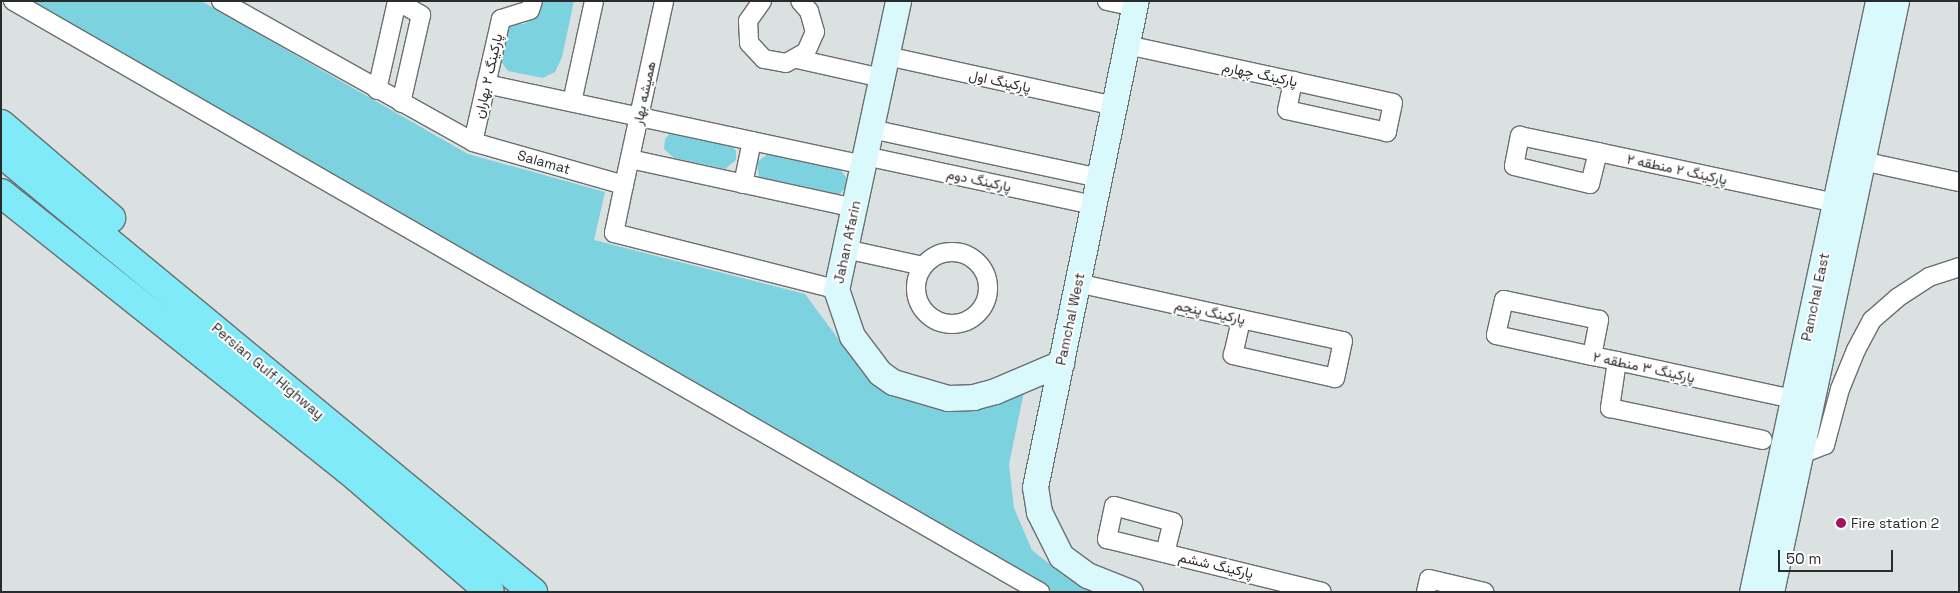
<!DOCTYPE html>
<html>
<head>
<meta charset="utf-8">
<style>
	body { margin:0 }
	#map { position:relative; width:1960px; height:593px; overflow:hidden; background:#dbe0e1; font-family:"Space Grotesk",Vazirmatn,sans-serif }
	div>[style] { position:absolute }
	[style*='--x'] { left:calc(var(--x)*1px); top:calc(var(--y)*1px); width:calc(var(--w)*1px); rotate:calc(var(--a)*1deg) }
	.green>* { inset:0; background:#7cd2de }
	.roads { filter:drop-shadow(1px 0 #6a6f6f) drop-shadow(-1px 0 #6a6f6f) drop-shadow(0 1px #6a6f6f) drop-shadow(0 -1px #6a6f6f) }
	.street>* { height:18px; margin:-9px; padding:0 9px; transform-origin:9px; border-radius:9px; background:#fff }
	.street>.ring { margin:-9px; padding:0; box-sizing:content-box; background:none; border:18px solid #fff; border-radius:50% }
	.secondary>* { height:25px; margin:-12.5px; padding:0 12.5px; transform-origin:12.5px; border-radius:12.5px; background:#d9f9fd }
	.highway>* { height:28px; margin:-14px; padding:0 14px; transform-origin:14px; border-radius:14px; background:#80eaf9 }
	.dots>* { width:14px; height:14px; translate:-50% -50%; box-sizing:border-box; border:2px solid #fff; border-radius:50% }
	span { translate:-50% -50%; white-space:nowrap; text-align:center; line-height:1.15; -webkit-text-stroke:4px #fff; paint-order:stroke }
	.street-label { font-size:14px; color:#292b2c }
	.poi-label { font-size:14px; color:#292b2c }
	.left { translate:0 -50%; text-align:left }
	.frame { position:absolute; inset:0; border:2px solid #292b2c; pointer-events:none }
	.scale { position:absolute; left:1778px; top:550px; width:115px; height:22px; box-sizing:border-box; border:2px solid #292b2c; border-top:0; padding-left:6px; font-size:15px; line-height:18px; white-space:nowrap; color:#292b2c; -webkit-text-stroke:4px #fff; paint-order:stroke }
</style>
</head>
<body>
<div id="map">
	<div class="green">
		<i style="clip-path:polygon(4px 1px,201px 1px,468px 154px,605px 192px,594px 240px,805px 294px,868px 379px,896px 395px,1025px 387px,1009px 464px,1014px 508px,1032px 550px,1063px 575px,1094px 592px,1031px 592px)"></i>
		<i style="clip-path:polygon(540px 1px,574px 1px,562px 57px,555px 72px,543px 78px,508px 71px,500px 60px,509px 24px,524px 24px,536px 15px)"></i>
		<i style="clip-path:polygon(671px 132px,730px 144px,736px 151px,736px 160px,725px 169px,674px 158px,664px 149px,665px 139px)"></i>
		<i style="clip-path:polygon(771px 152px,839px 168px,846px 177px,845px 188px,837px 197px,759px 179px,757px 162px)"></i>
	</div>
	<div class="roads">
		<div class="street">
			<i style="--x:13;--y:1;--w:1185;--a:29.92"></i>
			<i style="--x:221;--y:1;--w:289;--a:29.2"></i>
			<i style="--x:473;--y:142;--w:157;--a:15.9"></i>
			<i style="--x:624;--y:185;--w:49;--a:101.8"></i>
			<i style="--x:614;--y:233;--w:229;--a:14.2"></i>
			<i style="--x:397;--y:1;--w:28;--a:30"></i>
			<i style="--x:421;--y:15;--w:90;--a:102.8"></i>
			<i style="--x:762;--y:1;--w:24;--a:125"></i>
			<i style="--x:748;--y:21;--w:22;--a:87"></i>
			<i style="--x:749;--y:43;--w:22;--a:47"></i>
			<i style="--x:764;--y:59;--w:22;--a:10"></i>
			<i style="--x:786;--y:63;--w:23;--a:-29"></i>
			<i style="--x:806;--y:52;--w:22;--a:-66"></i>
			<i style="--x:815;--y:32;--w:22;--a:-106"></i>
			<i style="--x:809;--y:11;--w:13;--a:-132"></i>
			<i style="--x:1107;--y:1;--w:29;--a:12"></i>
			<i style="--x:1127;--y:45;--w:170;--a:12.2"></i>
			<i style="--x:1293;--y:81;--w:102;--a:12.4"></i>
			<i style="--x:1393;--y:103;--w:30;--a:102"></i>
			<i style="--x:1387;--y:132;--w:102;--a:-167.6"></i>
			<i style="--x:1287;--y:110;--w:30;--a:-78"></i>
			<i style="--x:887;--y:56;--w:232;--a:12.4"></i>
			<i style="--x:797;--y:59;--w:87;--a:12.6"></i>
			<i style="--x:486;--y:84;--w:386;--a:12.1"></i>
			<i style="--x:377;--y:90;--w:91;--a:-77.3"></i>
			<i style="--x:572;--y:102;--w:103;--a:-77.7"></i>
			<i style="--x:871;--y:129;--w:233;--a:12.1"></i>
			<i style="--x:473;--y:142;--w:126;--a:-77.2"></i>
			<i style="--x:501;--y:19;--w:30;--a:-17"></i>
			<i style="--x:530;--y:10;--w:9;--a:-72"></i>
			<i style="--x:1598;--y:152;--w:33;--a:104"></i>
			<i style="--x:1590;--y:184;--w:78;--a:-166.7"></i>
			<i style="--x:1514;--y:166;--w:31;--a:-79"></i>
			<i style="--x:1520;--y:136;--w:80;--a:11.6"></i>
			<i style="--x:1598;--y:152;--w:242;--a:12.1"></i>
			<i style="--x:865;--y:156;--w:233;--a:12.1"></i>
			<i style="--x:630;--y:159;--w:229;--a:12.3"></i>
			<i style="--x:1862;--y:161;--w:99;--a:12.2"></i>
			<i style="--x:743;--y:184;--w:44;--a:-78.2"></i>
			<i style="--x:624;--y:185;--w:188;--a:-77.7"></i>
			<i style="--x:845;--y:249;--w:80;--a:12.3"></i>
			<i class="ring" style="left:916px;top:252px;width:54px;height:54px"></i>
			<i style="--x:1077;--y:283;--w:168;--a:12.4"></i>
			<i style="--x:1241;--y:319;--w:104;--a:12.2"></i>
			<i style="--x:1343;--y:341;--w:38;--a:102"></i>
			<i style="--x:1335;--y:378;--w:105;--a:-167.3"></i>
			<i style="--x:1233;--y:355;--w:37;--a:-77"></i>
			<i style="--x:1592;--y:356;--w:37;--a:-79"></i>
			<i style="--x:1599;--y:320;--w:97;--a:-168.1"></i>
			<i style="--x:1504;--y:300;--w:36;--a:103"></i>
			<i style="--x:1496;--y:335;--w:98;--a:12.3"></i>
			<i style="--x:1592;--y:356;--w:25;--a:11"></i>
			<i style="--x:1617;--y:361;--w:180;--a:12.2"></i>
			<i style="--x:1617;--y:361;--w:48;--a:98.5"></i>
			<i style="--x:1610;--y:408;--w:156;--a:11.8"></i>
			<i style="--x:1799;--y:455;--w:28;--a:-21"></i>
			<i style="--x:1825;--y:445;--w:58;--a:-75"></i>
			<i style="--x:1840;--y:389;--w:42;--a:-67.7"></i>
			<i style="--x:1856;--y:350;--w:34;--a:-62"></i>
			<i style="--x:1872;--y:320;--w:33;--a:-41"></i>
			<i style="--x:1897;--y:298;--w:38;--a:-33"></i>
			<i style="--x:1929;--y:277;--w:32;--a:-18"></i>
			<i style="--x:1165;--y:553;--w:32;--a:-76"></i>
			<i style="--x:1173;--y:522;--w:61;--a:-164.8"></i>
			<i style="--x:1114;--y:506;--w:34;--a:102"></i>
			<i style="--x:1107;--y:539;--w:221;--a:13.8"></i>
			<i style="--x:1426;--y:592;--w:13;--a:-77"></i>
			<i style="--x:1429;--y:579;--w:57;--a:13.3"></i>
		</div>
		<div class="secondary">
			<i style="--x:898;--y:1;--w:295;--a:102.1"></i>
			<i style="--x:836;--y:289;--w:50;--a:71.2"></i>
			<i style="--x:852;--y:336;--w:46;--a:52.9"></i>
			<i style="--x:880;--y:373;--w:16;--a:35"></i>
			<i style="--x:893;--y:382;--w:57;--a:16.2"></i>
			<i style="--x:948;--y:398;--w:25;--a:-2"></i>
			<i style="--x:973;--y:397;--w:23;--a:-15"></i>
			<i style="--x:995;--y:391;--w:72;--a:-23"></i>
			<i style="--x:1130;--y:592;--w:46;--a:-158.4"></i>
			<i style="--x:1087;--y:575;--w:32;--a:-144"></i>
			<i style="--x:1061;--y:556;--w:49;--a:-116.6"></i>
			<i style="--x:1039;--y:512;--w:25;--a:-99"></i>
			<i style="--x:1035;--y:487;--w:496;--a:-78.3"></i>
			<i style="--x:1752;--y:592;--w:604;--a:-77.96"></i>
			<i style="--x:1771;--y:592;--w:604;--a:-78.06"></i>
		</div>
		<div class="highway">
			<i style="--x:1;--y:124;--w:145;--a:40.5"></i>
			<i style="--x:1;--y:153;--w:690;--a:39.53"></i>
			<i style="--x:1;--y:193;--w:444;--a:38.6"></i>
			<i style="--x:348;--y:470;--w:187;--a:40.7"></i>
		</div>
	</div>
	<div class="dots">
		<i style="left:1841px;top:523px;background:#a2155d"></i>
	</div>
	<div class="street-label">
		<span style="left:1260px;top:74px;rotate:12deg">پارکینگ چهارم</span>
		<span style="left:488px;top:76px;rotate:-77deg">پارکینگ ۲ بهاران</span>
		<span style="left:1000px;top:81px;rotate:12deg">پارکینگ اول</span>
		<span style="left:644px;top:93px;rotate:-78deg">همیشه بهار</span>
		<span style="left:544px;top:162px;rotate:16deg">Salamat</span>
		<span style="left:1677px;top:169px;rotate:12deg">پارکینگ ۲ منطقه ۲</span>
		<span style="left:979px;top:180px;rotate:12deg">پارکینگ دوم</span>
		<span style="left:847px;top:242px;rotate:-78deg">Jahan Afarin</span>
		<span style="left:1815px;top:297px;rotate:-78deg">Pamchal East</span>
		<span style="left:1210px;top:312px;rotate:12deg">پارکینگ پنجم</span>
		<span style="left:1070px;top:319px;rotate:-78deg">Pamchal West</span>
		<span style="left:1644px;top:367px;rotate:12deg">پارکینگ ۳ منطقه ۲</span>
		<span style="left:268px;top:371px;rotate:40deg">Persian Gulf Highway</span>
		<span style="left:1216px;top:565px;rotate:13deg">پارکینگ ششم</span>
	</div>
	<div class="poi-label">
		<span class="left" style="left:1851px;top:523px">Fire station 2</span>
	</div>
	<div class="frame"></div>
	<div class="scale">50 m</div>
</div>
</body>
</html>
